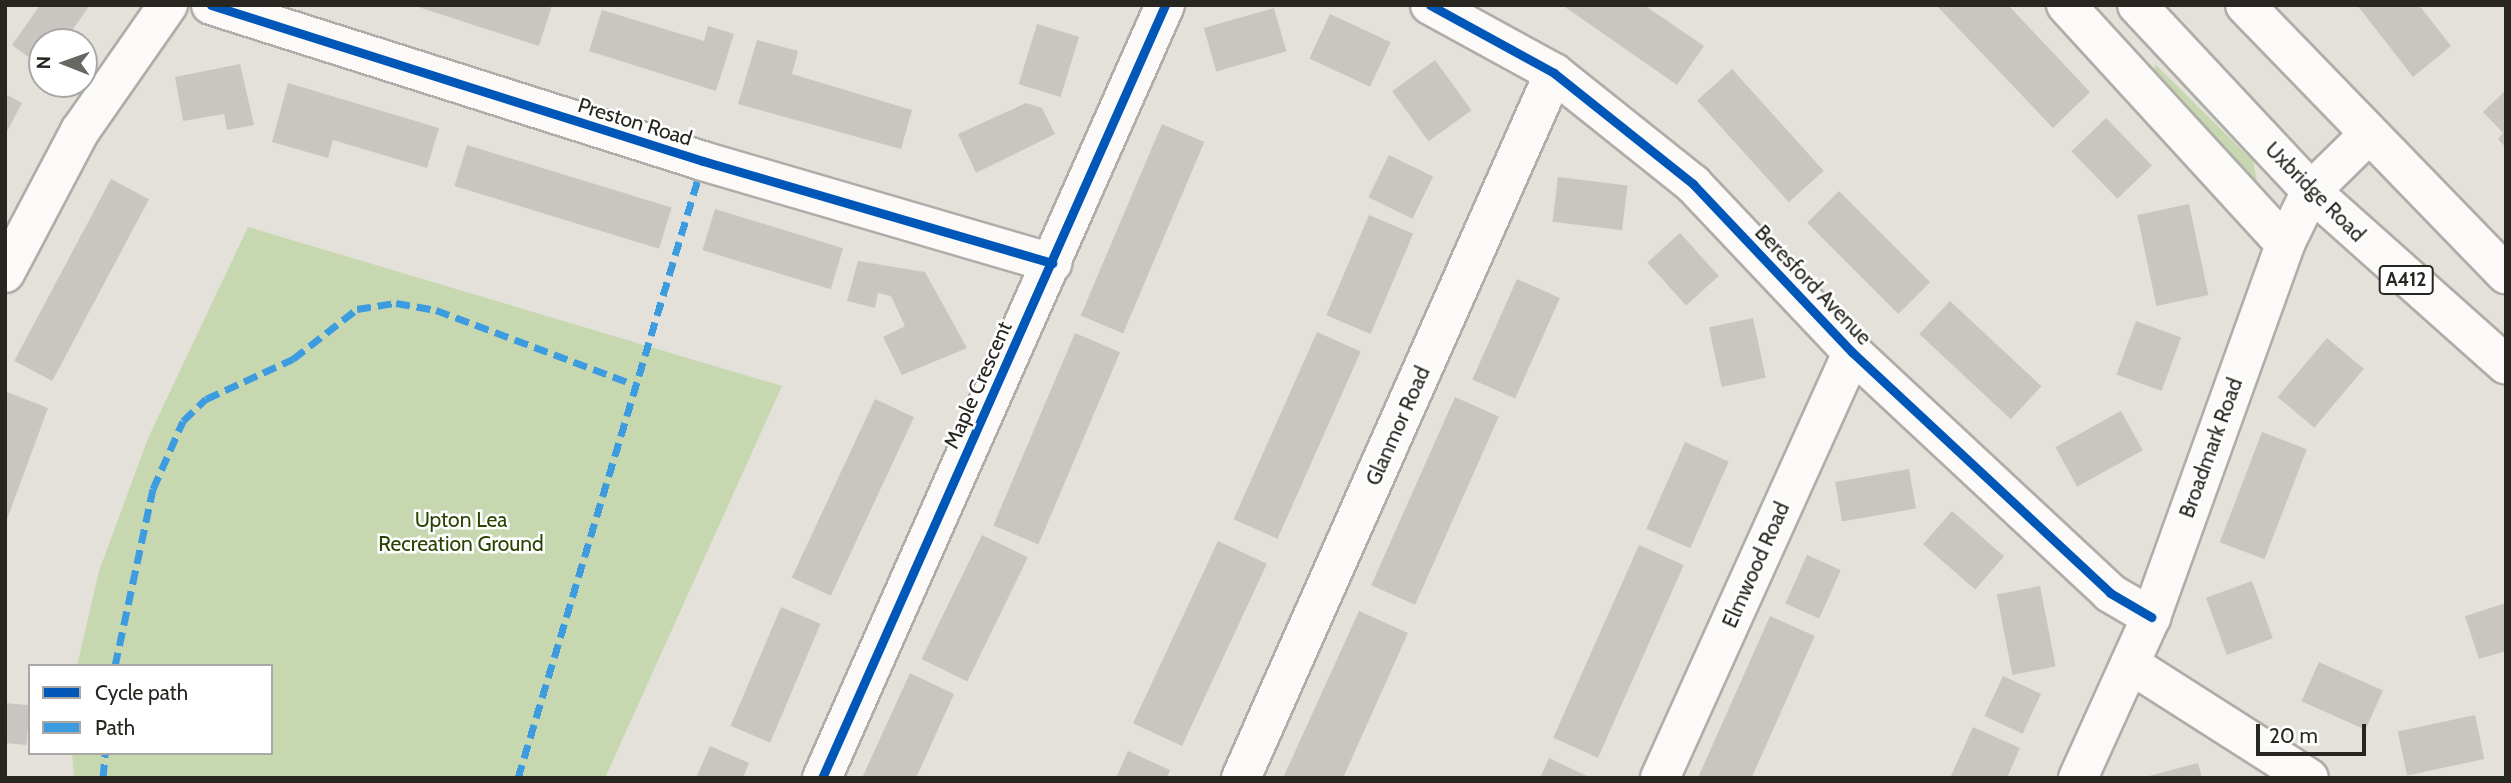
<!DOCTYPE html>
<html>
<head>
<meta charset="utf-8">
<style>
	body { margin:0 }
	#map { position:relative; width:2511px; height:783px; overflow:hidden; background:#e4e1da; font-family:Cabin,sans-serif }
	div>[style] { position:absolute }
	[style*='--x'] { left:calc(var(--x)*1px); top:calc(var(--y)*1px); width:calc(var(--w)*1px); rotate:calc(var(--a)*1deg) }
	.green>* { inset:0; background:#c7d8b1 }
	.building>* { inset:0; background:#c9c6c1; transform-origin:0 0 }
	.roads { filter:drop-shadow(2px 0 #afada8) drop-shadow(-2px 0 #afada8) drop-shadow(0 2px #afada8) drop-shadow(0 -2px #afada8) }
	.minor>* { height:38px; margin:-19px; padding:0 19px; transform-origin:19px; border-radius:19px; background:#fbfaf9 }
	.major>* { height:38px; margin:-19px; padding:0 19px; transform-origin:19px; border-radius:19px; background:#fbfaf9 }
	.quiet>* { height:7px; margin-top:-3.5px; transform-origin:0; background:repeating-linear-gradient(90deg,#3d9ce0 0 14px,transparent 0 21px) }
	.cycleway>* { height:9px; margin:-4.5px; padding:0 4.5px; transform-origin:4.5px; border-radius:4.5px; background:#0057b8 }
	span { translate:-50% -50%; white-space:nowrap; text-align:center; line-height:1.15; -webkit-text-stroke:5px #fff; paint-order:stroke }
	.shield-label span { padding:2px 5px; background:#fff; border:2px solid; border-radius:5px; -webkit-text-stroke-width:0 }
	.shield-label { font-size:19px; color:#272621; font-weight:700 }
	.street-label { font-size:21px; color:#272621 }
	.park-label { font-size:21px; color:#2a4303 }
	.frame { position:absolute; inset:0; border:7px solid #272621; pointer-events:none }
	.legend { position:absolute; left:28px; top:664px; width:245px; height:91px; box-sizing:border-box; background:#fff; border:2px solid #a9a8a6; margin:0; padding:9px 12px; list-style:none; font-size:21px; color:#272621 }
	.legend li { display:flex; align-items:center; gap:14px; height:35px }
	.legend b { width:35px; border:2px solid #a9a8a6 }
	.north { position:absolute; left:28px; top:28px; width:70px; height:70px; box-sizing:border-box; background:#fff; border:2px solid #a9a8a6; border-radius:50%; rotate:271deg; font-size:19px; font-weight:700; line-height:28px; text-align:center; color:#272621 }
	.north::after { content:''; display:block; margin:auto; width:24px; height:32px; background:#696762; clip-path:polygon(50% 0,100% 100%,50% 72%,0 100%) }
	.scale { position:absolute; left:2256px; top:724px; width:110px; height:32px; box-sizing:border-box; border:4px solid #272621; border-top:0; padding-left:9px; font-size:21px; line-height:24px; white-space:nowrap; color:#272621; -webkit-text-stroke:5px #fff; paint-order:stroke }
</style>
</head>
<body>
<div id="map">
	<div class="green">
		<i style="clip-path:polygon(2155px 64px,2253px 161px,2259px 193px,2153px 77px)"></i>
		<i style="clip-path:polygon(248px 227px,782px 386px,605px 778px,74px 778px,72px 753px,271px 753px,271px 666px,77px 666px,99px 571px,149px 436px)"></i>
	</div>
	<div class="building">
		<i style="clip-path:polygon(40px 5px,90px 5px,64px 42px,42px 42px,42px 67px,12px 45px)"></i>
		<i style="clip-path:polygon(412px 5px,552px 5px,539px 46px)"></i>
		<i style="clip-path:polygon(1562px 5px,1644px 5px,1704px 46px,1677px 85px)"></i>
		<i style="clip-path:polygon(1936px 5px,2008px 5px,2090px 92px,2053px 128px)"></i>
		<i style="clip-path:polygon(2357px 5px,2419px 5px,2451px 46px,2413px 77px)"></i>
		<i style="left:1274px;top:8px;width:45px;height:73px;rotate:74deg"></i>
		<i style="clip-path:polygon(602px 10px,704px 41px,708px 26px,734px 34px,716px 91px,589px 51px)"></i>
		<i style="left:1330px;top:14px;width:67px;height:49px;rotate:25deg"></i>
		<i style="left:1037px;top:24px;width:44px;height:63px;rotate:17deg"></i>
		<i style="clip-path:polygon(757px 40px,798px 51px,792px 74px,912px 110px,901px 149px,738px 104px)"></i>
		<i style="left:1435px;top:60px;width:62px;height:53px;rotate:54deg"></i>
		<i style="clip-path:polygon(240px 64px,254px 125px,227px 130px,224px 114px,183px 121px,175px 77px)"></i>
		<i style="left:1732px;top:69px;width:137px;height:47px;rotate:48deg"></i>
		<i style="clip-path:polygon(288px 83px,439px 128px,427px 168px,333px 140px,328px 158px,272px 142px)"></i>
		<i style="clip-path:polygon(2506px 90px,2506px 148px,2498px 139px,2503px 133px,2483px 112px)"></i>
		<i style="clip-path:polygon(5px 94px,22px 103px,5px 135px)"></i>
		<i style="clip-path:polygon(1026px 103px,1042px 108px,1055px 134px,976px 173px,958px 134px)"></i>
		<i style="left:2106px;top:118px;width:66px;height:48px;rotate:46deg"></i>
		<i style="left:1162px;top:124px;width:46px;height:208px;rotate:23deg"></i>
		<i style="left:467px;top:145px;width:214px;height:43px;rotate:17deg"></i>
		<i style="left:1389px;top:155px;width:49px;height:47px;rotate:26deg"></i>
		<i style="left:1558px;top:177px;width:70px;height:45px;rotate:7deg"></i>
		<i style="left:111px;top:179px;width:43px;height:206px;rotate:28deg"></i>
		<i style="left:1839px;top:191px;width:129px;height:45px;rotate:45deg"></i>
		<i style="left:2189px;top:204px;width:93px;height:53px;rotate:78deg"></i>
		<i style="left:715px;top:209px;width:134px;height:43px;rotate:17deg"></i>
		<i style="left:1369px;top:215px;width:48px;height:109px;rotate:23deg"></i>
		<i style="left:1680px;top:233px;width:58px;height:44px;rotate:48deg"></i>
		<i style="clip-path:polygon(858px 261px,925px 272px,967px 348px,902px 375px,883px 337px,905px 326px,891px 296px,878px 293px,875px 308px,847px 301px)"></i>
		<i style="left:1517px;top:279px;width:47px;height:110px;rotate:24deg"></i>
		<i style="left:1950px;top:301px;width:125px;height:45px;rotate:43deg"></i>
		<i style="left:1753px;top:318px;width:61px;height:45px;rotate:78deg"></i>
		<i style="left:2136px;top:321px;width:48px;height:57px;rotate:20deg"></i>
		<i style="left:1317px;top:332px;width:48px;height:205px;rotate:24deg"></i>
		<i style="left:1075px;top:333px;width:49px;height:209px;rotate:23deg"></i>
		<i style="left:2327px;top:338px;width:48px;height:77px;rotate:40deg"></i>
		<i style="clip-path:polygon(7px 392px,48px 408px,6px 522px,5px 398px)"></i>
		<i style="left:1455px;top:397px;width:48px;height:206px;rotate:24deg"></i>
		<i style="left:875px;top:399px;width:43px;height:197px;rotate:25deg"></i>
		<i style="left:2121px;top:411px;width:45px;height:75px;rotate:61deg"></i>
		<i style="left:2262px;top:432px;width:48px;height:118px;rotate:21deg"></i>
		<i style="left:1685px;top:442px;width:48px;height:95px;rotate:24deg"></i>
		<i style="left:1909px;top:469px;width:40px;height:75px;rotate:80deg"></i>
		<i style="left:1952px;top:511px;width:69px;height:44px;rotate:41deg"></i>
		<i style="left:982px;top:535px;width:51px;height:138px;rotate:26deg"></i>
		<i style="left:1218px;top:541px;width:54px;height:201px;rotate:25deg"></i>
		<i style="left:1639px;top:545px;width:49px;height:211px;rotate:24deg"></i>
		<i style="left:1807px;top:555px;width:37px;height:53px;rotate:24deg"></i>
		<i style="left:2252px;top:581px;width:61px;height:49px;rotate:70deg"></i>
		<i style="left:2040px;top:586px;width:82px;height:44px;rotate:79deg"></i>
		<i style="clip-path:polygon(2506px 603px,2506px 651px,2479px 659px,2465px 616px)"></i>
		<i style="left:781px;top:607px;width:43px;height:129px;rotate:23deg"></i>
		<i style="clip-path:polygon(1359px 611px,1408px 633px,1343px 778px,1283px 778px)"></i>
		<i style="left:1770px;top:616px;width:49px;height:178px;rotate:24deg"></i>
		<i style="left:2319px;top:662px;width:70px;height:43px;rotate:24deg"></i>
		<i style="clip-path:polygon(910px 673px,954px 694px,916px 778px,862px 778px)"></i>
		<i style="left:2003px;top:676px;width:42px;height:44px;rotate:25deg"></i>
		<i style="left:5px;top:703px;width:25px;height:40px;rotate:5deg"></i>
		<i style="left:2475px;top:715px;width:45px;height:79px;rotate:78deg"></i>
		<i style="clip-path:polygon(1973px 727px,2020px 748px,2007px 778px,1950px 778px)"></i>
		<i style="clip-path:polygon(710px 746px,749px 763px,743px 778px,696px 778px)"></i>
		<i style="clip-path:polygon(1128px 751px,1170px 770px,1167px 778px,1116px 778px)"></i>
		<i style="clip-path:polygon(1549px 758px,1591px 778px,1540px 778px)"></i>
		<i style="clip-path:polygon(2198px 763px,2202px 778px,2145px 778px,2145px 777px)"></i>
	</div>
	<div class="roads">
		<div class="minor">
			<i style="--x:211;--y:5;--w:516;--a:17.59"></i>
			<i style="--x:703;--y:161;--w:364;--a:16.3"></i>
			<i style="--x:1430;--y:5;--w:141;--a:28.7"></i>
			<i style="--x:1554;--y:73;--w:178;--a:38.6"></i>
			<i style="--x:1693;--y:184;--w:231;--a:46.6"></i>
			<i style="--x:1852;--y:352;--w:353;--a:43"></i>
			<i style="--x:2110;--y:593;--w:48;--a:30.3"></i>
			<i style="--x:2066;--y:5;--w:324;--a:47.5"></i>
			<i style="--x:5;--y:273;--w:161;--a:-62.2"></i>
			<i style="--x:80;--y:131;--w:154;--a:-55.1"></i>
			<i style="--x:2130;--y:664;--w:212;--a:32.5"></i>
			<i style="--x:822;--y:778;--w:846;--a:-66.07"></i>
			<i style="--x:1241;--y:778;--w:771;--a:-66.06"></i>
			<i style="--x:1660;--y:778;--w:467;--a:-65.7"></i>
			<i style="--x:2078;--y:778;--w:177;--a:-65.6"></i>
			<i style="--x:2151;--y:617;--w:396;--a:-70.2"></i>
			<i style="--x:2285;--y:244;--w:59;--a:-63.9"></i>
			<i style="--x:2311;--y:191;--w:80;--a:-44.5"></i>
		</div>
		<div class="major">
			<i style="--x:2137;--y:5;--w:255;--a:46.9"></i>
			<i style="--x:2311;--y:191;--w:261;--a:41.7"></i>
			<i style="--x:2245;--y:5;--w:375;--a:45.9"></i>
		</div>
	</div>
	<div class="quiet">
		<i style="--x:115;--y:666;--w:181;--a:-77.9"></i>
		<i style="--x:153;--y:489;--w:74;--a:-66.2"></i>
		<i style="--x:183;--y:421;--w:32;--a:-44"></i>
		<i style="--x:206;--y:399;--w:96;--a:-24.7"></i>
		<i style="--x:293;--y:359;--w:81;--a:-38"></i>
		<i style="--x:357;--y:309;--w:39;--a:-9"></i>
		<i style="--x:396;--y:303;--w:41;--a:9.9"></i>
		<i style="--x:436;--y:310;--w:216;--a:20.6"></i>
		<i style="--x:103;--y:778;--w:25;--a:-85"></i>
		<i style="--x:518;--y:778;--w:625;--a:-73.27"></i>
	</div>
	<div class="cycleway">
		<i style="--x:211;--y:5;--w:516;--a:17.59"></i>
		<i style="--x:703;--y:161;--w:364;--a:16.3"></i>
		<i style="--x:1430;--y:5;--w:141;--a:28.7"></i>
		<i style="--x:1554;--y:73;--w:178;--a:38.6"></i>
		<i style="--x:1693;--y:184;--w:231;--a:46.6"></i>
		<i style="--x:1852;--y:352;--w:353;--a:43"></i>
		<i style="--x:2110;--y:593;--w:48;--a:30.3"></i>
		<i style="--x:822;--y:778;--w:846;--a:-66.07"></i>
	</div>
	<div class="shield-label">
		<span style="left:2406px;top:280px">A412</span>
	</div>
	<div class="street-label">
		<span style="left:635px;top:122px;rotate:17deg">Preston Road</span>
		<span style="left:2315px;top:192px;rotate:45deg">Uxbridge Road</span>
		<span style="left:1813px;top:285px;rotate:46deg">Beresford Avenue</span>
		<span style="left:978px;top:385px;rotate:-66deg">Maple Crescent</span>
		<span style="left:1398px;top:426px;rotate:-66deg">Glanmor Road</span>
		<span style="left:2211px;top:448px;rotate:-70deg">Broadmark Road</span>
		<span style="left:1756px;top:565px;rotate:-66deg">Elmwood Road</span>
	</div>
	<div class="park-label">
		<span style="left:461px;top:532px">Upton Lea<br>Recreation Ground</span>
	</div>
	<div class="frame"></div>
	<ul class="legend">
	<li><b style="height:9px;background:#0057b8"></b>Cycle path</li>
	<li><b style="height:9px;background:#3d9ce0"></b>Path</li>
	</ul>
	<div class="north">N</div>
	<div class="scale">20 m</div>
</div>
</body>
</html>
